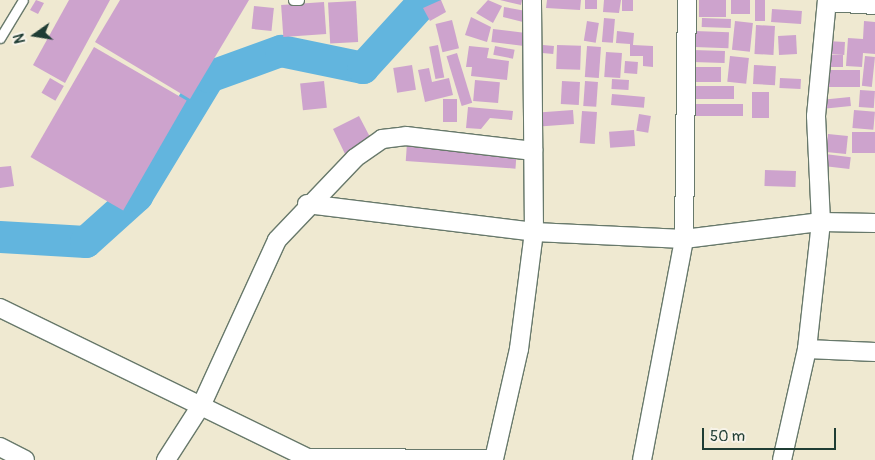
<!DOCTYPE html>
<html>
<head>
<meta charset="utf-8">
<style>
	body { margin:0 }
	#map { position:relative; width:875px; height:460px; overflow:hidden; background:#efe9d1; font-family:Pangolin,sans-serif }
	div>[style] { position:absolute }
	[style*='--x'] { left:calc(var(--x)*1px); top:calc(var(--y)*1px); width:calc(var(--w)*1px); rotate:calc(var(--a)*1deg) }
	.river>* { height:32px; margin:-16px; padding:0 16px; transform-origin:16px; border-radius:16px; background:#62b5de }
	.building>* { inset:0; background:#cda3cd; transform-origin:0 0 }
	.roads { filter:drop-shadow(1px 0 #68796b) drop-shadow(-1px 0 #68796b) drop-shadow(0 1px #68796b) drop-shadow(0 -1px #68796b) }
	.service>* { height:9px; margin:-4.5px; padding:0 4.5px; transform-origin:4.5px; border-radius:4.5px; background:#fff }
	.minor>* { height:18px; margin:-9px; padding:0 9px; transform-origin:9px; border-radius:9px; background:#fff }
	span { translate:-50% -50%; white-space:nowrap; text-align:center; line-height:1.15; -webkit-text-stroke:4.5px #f7f3e8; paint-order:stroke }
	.north { position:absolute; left:10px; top:10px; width:50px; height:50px; -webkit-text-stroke:4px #f7f3e8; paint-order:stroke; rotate:257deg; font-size:14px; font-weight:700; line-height:20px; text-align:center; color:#1f3d34 }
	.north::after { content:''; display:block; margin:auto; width:18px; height:22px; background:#1f3d34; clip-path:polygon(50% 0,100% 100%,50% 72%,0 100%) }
	.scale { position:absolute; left:702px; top:428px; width:134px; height:22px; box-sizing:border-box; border:2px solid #1f3d34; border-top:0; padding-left:6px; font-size:15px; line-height:18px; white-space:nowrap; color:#1f3d34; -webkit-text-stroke:4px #f7f3e8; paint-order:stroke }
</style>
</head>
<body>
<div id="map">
	<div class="river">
		<i style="--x:0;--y:237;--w:86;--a:3.3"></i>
		<i style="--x:86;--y:242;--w:69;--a:-42"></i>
		<i style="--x:137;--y:196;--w:139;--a:-58.8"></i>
		<i style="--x:209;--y:77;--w:77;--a:-19.9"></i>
		<i style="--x:281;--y:51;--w:84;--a:11.7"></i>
		<i style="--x:363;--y:68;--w:92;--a:-47.6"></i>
	</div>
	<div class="building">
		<i style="clip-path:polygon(36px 0,44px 3px,38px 14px,30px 10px)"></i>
		<i style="clip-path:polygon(69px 0,110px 0,65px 83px,33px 65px)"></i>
		<i style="clip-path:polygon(120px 0,249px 0,190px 99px,95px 42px)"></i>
		<i style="clip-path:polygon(441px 0,446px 12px,430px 21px,423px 8px)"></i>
		<i style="clip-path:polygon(488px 0,502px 6px,493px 23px,476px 13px)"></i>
		<i style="clip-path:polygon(500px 0,522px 0,521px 5px)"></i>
		<i style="clip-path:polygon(547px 0,581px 0,580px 10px,546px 8px)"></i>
		<i style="left:585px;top:0;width:12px;height:9px"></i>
		<i style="clip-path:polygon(604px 0,621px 0,619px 13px,603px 12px)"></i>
		<i style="left:622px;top:0;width:11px;height:11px"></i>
		<i style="left:699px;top:0;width:27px;height:17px"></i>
		<i style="left:731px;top:0;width:19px;height:14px"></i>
		<i style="left:755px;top:0;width:10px;height:21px"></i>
		<i style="left:356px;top:1px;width:41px;height:28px;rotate:87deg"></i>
		<i style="left:324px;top:2px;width:32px;height:43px;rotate:86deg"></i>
		<i style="left:254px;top:6px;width:20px;height:23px;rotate:6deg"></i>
		<i style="clip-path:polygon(504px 7px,526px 11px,523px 22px,503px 17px)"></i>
		<i style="left:772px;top:9px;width:30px;height:13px;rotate:4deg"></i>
		<i style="clip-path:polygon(471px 17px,491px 27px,487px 42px,465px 35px)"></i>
		<i style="left:604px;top:18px;width:11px;height:24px;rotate:5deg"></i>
		<i style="left:702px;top:18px;width:29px;height:9px;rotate:2deg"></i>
		<i style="left:452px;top:20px;width:29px;height:17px;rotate:76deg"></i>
		<i style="left:587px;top:21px;width:12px;height:20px;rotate:9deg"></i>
		<i style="left:735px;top:21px;width:18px;height:29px;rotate:6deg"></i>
		<i style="clip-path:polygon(864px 21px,875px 22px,875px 54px,863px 53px,862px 67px,846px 66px,848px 38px,863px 39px)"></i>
		<i style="left:756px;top:25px;width:19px;height:29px;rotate:3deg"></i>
		<i style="left:493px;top:29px;width:31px;height:13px;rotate:7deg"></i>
		<i style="clip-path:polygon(617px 31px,634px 33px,633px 45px,653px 46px,653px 67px,643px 66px,643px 56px,630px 56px,630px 44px,616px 43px)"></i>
		<i style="left:695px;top:31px;width:34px;height:16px;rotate:2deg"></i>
		<i style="left:796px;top:35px;width:19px;height:18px;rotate:87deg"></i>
		<i style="left:827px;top:41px;width:18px;height:13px;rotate:3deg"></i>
		<i style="left:438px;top:45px;width:33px;height:9px;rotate:79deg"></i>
		<i style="left:543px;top:45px;width:11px;height:8px;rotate:5deg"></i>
		<i style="left:557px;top:45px;width:24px;height:24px;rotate:2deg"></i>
		<i style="clip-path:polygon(469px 46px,489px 48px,487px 58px,509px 61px,507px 80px,471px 76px,472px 67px,466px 67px)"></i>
		<i style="left:495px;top:46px;width:20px;height:9px;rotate:11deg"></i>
		<i style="left:587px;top:46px;width:14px;height:31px;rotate:4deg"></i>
		<i style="left:94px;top:47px;width:107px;height:127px;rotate:30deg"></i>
		<i style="left:693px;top:50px;width:32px;height:12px;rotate:2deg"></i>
		<i style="left:606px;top:52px;width:16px;height:25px;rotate:4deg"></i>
		<i style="left:457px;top:53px;width:52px;height:11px;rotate:73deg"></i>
		<i style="left:826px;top:55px;width:17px;height:12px"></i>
		<i style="left:730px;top:56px;width:19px;height:26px;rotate:6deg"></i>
		<i style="left:865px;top:56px;width:10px;height:30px;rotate:6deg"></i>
		<i style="left:625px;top:61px;width:13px;height:12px;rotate:4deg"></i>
		<i style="left:412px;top:65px;width:25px;height:19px;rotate:81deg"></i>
		<i style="left:754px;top:65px;width:22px;height:19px;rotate:3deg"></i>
		<i style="left:693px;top:67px;width:28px;height:15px"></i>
		<i style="clip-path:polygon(429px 68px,432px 82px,449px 78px,453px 95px,425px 102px,418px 70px)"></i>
		<i style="left:826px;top:70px;width:34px;height:17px"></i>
		<i style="left:50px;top:78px;width:16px;height:17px;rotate:30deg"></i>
		<i style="left:780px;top:78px;width:21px;height:10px;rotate:3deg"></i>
		<i style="left:612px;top:79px;width:17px;height:10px;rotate:3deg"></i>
		<i style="left:475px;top:80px;width:25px;height:21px;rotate:5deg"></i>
		<i style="left:324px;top:81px;width:27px;height:24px;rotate:84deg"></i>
		<i style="left:562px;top:81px;width:18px;height:23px;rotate:3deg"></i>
		<i style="left:585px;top:81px;width:13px;height:25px;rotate:4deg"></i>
		<i style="left:692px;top:86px;width:42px;height:13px"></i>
		<i style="left:860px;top:90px;width:15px;height:17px;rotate:4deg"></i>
		<i style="left:752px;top:92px;width:17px;height:26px"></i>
		<i style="left:612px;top:94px;width:33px;height:11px;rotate:5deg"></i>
		<i style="left:850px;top:97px;width:9px;height:25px;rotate:84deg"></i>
		<i style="left:443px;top:99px;width:14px;height:23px"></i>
		<i style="left:695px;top:104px;width:48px;height:12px"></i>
		<i style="clip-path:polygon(468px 107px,513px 111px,512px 120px,490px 118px,481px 129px,466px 128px)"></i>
		<i style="left:573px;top:110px;width:14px;height:31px;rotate:86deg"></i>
		<i style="left:854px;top:110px;width:21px;height:18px;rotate:5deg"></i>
		<i style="left:582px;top:111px;width:15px;height:32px;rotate:4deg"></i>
		<i style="left:639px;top:114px;width:12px;height:17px;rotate:9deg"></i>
		<i style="clip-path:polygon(359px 116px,370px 137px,345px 154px,333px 129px)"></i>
		<i style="left:634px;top:130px;width:16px;height:25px;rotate:86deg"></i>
		<i style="left:852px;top:132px;width:23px;height:21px"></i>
		<i style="left:828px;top:134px;width:20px;height:18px;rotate:6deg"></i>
		<i style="left:407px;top:143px;width:110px;height:18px;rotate:4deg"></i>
		<i style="left:825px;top:154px;width:26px;height:12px;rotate:7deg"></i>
		<i style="clip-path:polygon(11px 166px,14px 186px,0 188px,0 167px)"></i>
		<i style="left:765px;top:170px;width:31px;height:16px;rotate:2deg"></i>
	</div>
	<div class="roads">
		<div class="service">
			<i style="--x:293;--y:0;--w:6;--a:0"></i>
			<i style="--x:0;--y:38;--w:44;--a:-58.8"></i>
		</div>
		<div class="minor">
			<i style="--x:827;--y:2;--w:48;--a:3.6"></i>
			<i style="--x:307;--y:204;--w:229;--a:7"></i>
			<i style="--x:534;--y:232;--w:150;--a:2.7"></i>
			<i style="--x:684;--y:239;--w:138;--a:-7.1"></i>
			<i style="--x:821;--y:222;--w:54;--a:1.1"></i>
			<i style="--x:0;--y:308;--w:342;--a:26"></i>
			<i style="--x:307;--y:458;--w:187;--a:0.3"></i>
			<i style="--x:494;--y:459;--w:113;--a:-77.2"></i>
			<i style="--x:519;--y:349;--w:118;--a:-82.7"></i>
			<i style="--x:534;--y:232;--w:232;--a:-90.5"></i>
			<i style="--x:807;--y:349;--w:68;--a:2.5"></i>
			<i style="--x:0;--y:447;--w:28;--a:27"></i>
			<i style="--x:166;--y:460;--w:67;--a:-57.3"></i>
			<i style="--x:202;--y:404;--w:180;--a:-65.4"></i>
			<i style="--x:277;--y:240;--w:113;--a:-46.4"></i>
			<i style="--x:355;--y:158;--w:33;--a:-35"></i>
			<i style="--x:382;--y:139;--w:24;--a:-7"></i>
			<i style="--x:406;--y:136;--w:128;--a:6.7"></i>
			<i style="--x:642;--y:460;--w:225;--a:-79.2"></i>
			<i style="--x:684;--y:239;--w:239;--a:-89.3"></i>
			<i style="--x:782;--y:460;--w:114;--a:-77.3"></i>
			<i style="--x:807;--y:349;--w:128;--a:-83.7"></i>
			<i style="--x:821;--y:222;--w:106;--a:-92.7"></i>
			<i style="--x:816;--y:116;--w:117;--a:-84.6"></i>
		</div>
	</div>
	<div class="north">N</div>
	<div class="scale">50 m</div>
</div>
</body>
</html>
